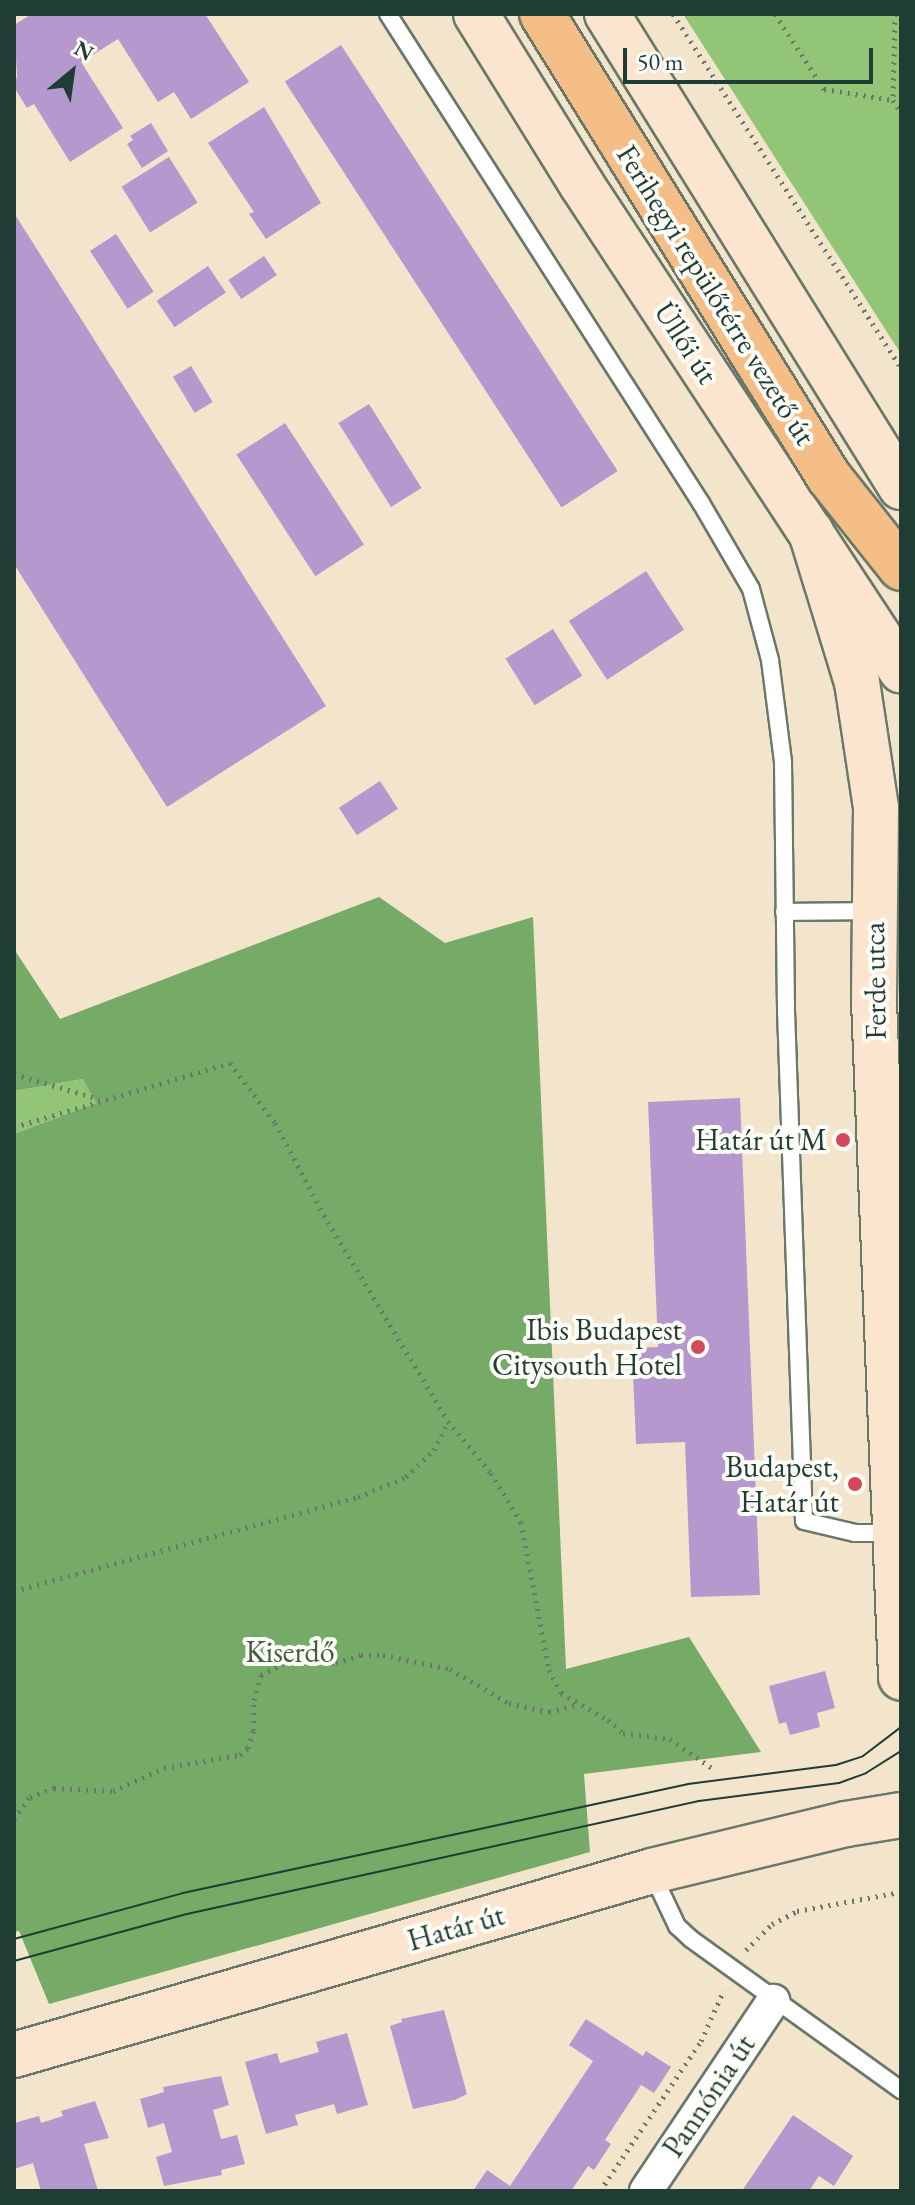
<!DOCTYPE html>
<html>
<head>
<meta charset="utf-8">
<style>
	body { margin:0 }
	#map { position:relative; width:915px; height:2205px; overflow:hidden; background:#f3e5cc; font-family:"EB Garamond",serif }
	div>[style] { position:absolute }
	[style*='--x'] { left:calc(var(--x)*1px); top:calc(var(--y)*1px); width:calc(var(--w)*1px); rotate:calc(var(--a)*1deg) }
	.green>* { inset:0; background:#92c576 }
	.forest>* { inset:0; background:#75aa67 }
	.building>* { inset:0; background:#b598ce; transform-origin:0 0 }
	.path>* { height:5px; margin-top:-2.5px; transform-origin:0; background:repeating-linear-gradient(90deg,#697869 0 2px,transparent 0 8px) }
	.roads { filter:drop-shadow(2px 0 #697869) drop-shadow(-2px 0 #697869) drop-shadow(0 2px #697869) drop-shadow(0 -2px #697869) }
	.lane>* { height:16px; margin:-8px; padding:0 8px; transform-origin:8px; border-radius:8px; background:#fff }
	.street>* { height:32px; margin:-16px; padding:0 16px; transform-origin:16px; border-radius:16px; background:#fff }
	.secondary>* { height:44px; margin:-22px; padding:0 22px; transform-origin:22px; border-radius:22px; background:#fbe5cf }
	.tram>* { height:2px; margin:-1px; padding:0 1px; transform-origin:1px; border-radius:1px; background:#1f3d34 }
	.bridges { filter:drop-shadow(2px 0 #697869) drop-shadow(-2px 0 #697869) drop-shadow(0 2px #697869) drop-shadow(0 -2px #697869) }
	.primary-bridge>* { height:44px; margin:-22px; padding:0 22px; transform-origin:22px; border-radius:22px; background:#f6be87 }
	.dots>* { width:22px; height:22px; translate:-50% -50%; box-sizing:border-box; border:4px solid #fdfcf7; border-radius:50% }
	span { translate:-50% -50%; white-space:nowrap; text-align:center; line-height:1.15; -webkit-text-stroke:8px #fdfcf7; paint-order:stroke }
	.street-label { font-size:30px; color:#1f3d34 }
	.poi-label { font-size:30px; color:#1f3d34 }
	.right { translate:-100% -50%; text-align:right }
	.park-label { font-size:30px; color:#3c5f44 }
	.frame { position:absolute; inset:0; border:16px solid #1f3d34; pointer-events:none }
	.north { position:absolute; left:32px; top:32px; width:80px; height:80px; -webkit-text-stroke:6px #fdfcf7; paint-order:stroke; rotate:29deg; font-size:22px; font-weight:700; line-height:32px; text-align:center; color:#1f3d34 }
	.north::after { content:''; display:block; margin:auto; width:28px; height:36px; background:#1f3d34; clip-path:polygon(50% 0,100% 100%,50% 72%,0 100%) }
	.scale { position:absolute; left:623px; top:48px; width:250px; height:36px; box-sizing:border-box; border:4px solid #1f3d34; border-top:0; padding-left:10px; font-size:24px; line-height:28px; white-space:nowrap; color:#1f3d34; -webkit-text-stroke:6px #fdfcf7; paint-order:stroke }
</style>
</head>
<body>
<div id="map">
	<div class="green">
		<i style="clip-path:polygon(683px 14px,901px 14px,901px 354px)"></i>
		<i style="clip-path:polygon(84px 1079px,96px 1103px,14px 1134px,14px 1091px)"></i>
	</div>
	<div class="forest">
		<i style="clip-path:polygon(379px 897px,445px 943px,533px 917px,566px 1669px,689px 1637px,761px 1752px,584px 1774px,590px 1852px,49px 2004px,19px 1931px,14px 1932px,14px 1134px,96px 1103px,83px 1079px,14px 1091px,14px 949px,60px 1019px)"></i>
	</div>
	<div class="building">
		<i style="clip-path:polygon(32px 14px,205px 14px,249px 82px,191px 119px,174px 92px,158px 102px,118px 39px,81px 62px,123px 128px,70px 162px,34px 104px,27px 108px,14px 87px,17px 76px,14px 25px)"></i>
		<i style="left:341px;top:45px;width:508px;height:67px;rotate:57deg"></i>
		<i style="clip-path:polygon(264px 107px,321px 203px,266px 239px,249px 214px,254px 212px,208px 143px)"></i>
		<i style="clip-path:polygon(151px 123px,168px 151px,142px 168px,127px 144px,133px 140px,130px 136px)"></i>
		<i style="left:169px;top:157px;width:54px;height:56px;rotate:58deg"></i>
		<i style="clip-path:polygon(14px 213px,326px 706px,167px 807px,14px 564px)"></i>
		<i style="left:116px;top:234px;width:69px;height:31px;rotate:57deg"></i>
		<i style="left:264px;top:256px;width:23px;height:43px;rotate:56deg"></i>
		<i style="left:208px;top:266px;width:32px;height:62px;rotate:56deg"></i>
		<i style="left:191px;top:366px;width:42px;height:21px;rotate:59deg"></i>
		<i style="left:369px;top:404px;width:99px;height:36px;rotate:58deg"></i>
		<i style="left:285px;top:423px;width:145px;height:58px;rotate:57deg"></i>
		<i style="left:646px;top:571px;width:70px;height:92px;rotate:57deg"></i>
		<i style="left:553px;top:629px;width:55px;height:56px;rotate:58deg"></i>
		<i style="left:380px;top:781px;width:33px;height:49px;rotate:57deg"></i>
		<i style="clip-path:polygon(740px 1098px,760px 1595px,691px 1597px,685px 1442px,636px 1444px,632px 1348px,658px 1347px,648px 1102px)"></i>
		<i style="clip-path:polygon(825px 1671px,835px 1708px,817px 1713px,820px 1727px,790px 1735px,786px 1722px,779px 1724px,769px 1686px)"></i>
		<i style="clip-path:polygon(444px 2010px,467px 2094px,455px 2100px,413px 2109px,390px 2026px,402px 2022px,401px 2019px)"></i>
		<i style="clip-path:polygon(586px 2019px,643px 2056px,646px 2051px,671px 2067px,654px 2093px,641px 2085px,605px 2140px,611px 2144px,594px 2170px,588px 2166px,571px 2191px,473px 2191px,487px 2170px,510px 2186px,593px 2061px,569px 2045px)"></i>
		<i style="clip-path:polygon(347px 2033px,368px 2105px,337px 2114px,334px 2104px,295px 2115px,298px 2125px,266px 2134px,245px 2062px,277px 2053px,280px 2063px,319px 2052px,316px 2042px)"></i>
		<i style="clip-path:polygon(221px 2076px,229px 2105px,213px 2110px,221px 2139px,237px 2135px,245px 2164px,221px 2170px,222px 2175px,164px 2186px,156px 2157px,172px 2152px,164px 2123px,148px 2128px,140px 2099px,164px 2092px,163px 2087px)"></i>
		<i style="clip-path:polygon(95px 2101px,109px 2138px,84px 2144px,98px 2191px,41px 2191px,33px 2163px,14px 2169px,14px 2123px,39px 2116px,41px 2123px,63px 2116px,61px 2111px)"></i>
		<i style="clip-path:polygon(793px 2115px,853px 2156px,834px 2186px,819px 2176px,809px 2191px,742px 2191px)"></i>
	</div>
	<div class="path">
		<i style="--x:673;--y:14;--w:421;--a:57.2"></i>
		<i style="--x:775;--y:14;--w:90;--a:56.8"></i>
		<i style="--x:824;--y:89;--w:70;--a:9.1"></i>
		<i style="--x:895;--y:14;--w:86;--a:91.3"></i>
		<i style="--x:893;--y:100;--w:15;--a:58"></i>
		<i style="--x:14;--y:1074;--w:89;--a:16.4"></i>
		<i style="--x:14;--y:1127;--w:225;--a:-16.5"></i>
		<i style="--x:230;--y:1063;--w:75;--a:53.1"></i>
		<i style="--x:275;--y:1123;--w:104;--a:62"></i>
		<i style="--x:324;--y:1215;--w:240;--a:59"></i>
		<i style="--x:448;--y:1421;--w:67;--a:50.4"></i>
		<i style="--x:491;--y:1473;--w:57;--a:58.5"></i>
		<i style="--x:521;--y:1522;--w:151;--a:79.3"></i>
		<i style="--x:549;--y:1670;--w:26;--a:62"></i>
		<i style="--x:561;--y:1693;--w:54;--a:29.9"></i>
		<i style="--x:608;--y:1720;--w:20;--a:41"></i>
		<i style="--x:623;--y:1733;--w:47;--a:7.3"></i>
		<i style="--x:670;--y:1739;--w:51;--a:34.6"></i>
		<i style="--x:14;--y:1591;--w:357;--a:-15.3"></i>
		<i style="--x:358;--y:1497;--w:52;--a:-22.6"></i>
		<i style="--x:406;--y:1477;--w:39;--a:-44"></i>
		<i style="--x:434;--y:1450;--w:32;--a:-64"></i>
		<i style="--x:14;--y:1819;--w:27;--a:-54"></i>
		<i style="--x:30;--y:1797;--w:26;--a:-21"></i>
		<i style="--x:54;--y:1788;--w:59;--a:2.9"></i>
		<i style="--x:113;--y:1791;--w:56;--a:-24.3"></i>
		<i style="--x:164;--y:1768;--w:77;--a:-9.7"></i>
		<i style="--x:240;--y:1755;--w:11;--a:-41"></i>
		<i style="--x:248;--y:1748;--w:19;--a:-72"></i>
		<i style="--x:254;--y:1730;--w:30;--a:-90"></i>
		<i style="--x:254;--y:1700;--w:26;--a:-74"></i>
		<i style="--x:261;--y:1675;--w:24;--a:-28"></i>
		<i style="--x:282;--y:1664;--w:26;--a:-7"></i>
		<i style="--x:308;--y:1661;--w:28;--a:4"></i>
		<i style="--x:336;--y:1663;--w:26;--a:-18"></i>
		<i style="--x:361;--y:1655;--w:22;--a:0"></i>
		<i style="--x:383;--y:1655;--w:68;--a:11.8"></i>
		<i style="--x:450;--y:1669;--w:68;--a:30"></i>
		<i style="--x:509;--y:1703;--w:41;--a:12.7"></i>
		<i style="--x:549;--y:1712;--w:30;--a:-15"></i>
		<i style="--x:746;--y:1950;--w:37;--a:-45"></i>
		<i style="--x:772;--y:1924;--w:28;--a:-27"></i>
		<i style="--x:797;--y:1911;--w:106;--a:-10.4"></i>
		<i style="--x:600;--y:2191;--w:181;--a:-56"></i>
		<i style="--x:701;--y:2041;--w:56;--a:-65.7"></i>
	</div>
	<div class="roads">
		<div class="lane">
			<i style="--x:388;--y:14;--w:581;--a:57.38"></i>
			<i style="--x:701;--y:503;--w:99;--a:59.8"></i>
			<i style="--x:751;--y:589;--w:73;--a:75"></i>
			<i style="--x:770;--y:660;--w:103;--a:82.7"></i>
			<i style="--x:783;--y:762;--w:249;--a:89.3"></i>
			<i style="--x:786;--y:1011;--w:510;--a:87.98"></i>
			<i style="--x:804;--y:1521;--w:52;--a:13.2"></i>
			<i style="--x:855;--y:1533;--w:37;--a:0"></i>
			<i style="--x:784;--y:912;--w:90;--a:-0.6"></i>
			<i style="--x:652;--y:1873;--w:59;--a:64.7"></i>
			<i style="--x:677;--y:1926;--w:19;--a:43"></i>
			<i style="--x:691;--y:1939;--w:259;--a:35.7"></i>
		</div>
		<div class="street">
			<i style="--x:646;--y:2191;--w:229;--a:-56.2"></i>
		</div>
		<div class="secondary">
			<i style="--x:476;--y:14;--w:201;--a:58.2"></i>
			<i style="--x:582;--y:185;--w:581;--a:56.67"></i>
			<i style="--x:607;--y:14;--w:557;--a:58.14"></i>
			<i style="--x:811;--y:532;--w:157;--a:73"></i>
			<i style="--x:857;--y:682;--w:127;--a:81.4"></i>
			<i style="--x:876;--y:808;--w:193;--a:90.6"></i>
			<i style="--x:874;--y:1001;--w:677;--a:87.71"></i>
			<i style="--x:14;--y:2055;--w:664;--a:-16.09"></i>
			<i style="--x:652;--y:1871;--w:200;--a:-13.6"></i>
			<i style="--x:846;--y:1824;--w:56;--a:-9.3"></i>
		</div>
	</div>
	<div class="tram">
		<i style="--x:14;--y:1939;--w:175;--a:-15.2"></i>
		<i style="--x:183;--y:1893;--w:517;--a:-12.18"></i>
		<i style="--x:688;--y:1784;--w:149;--a:-7.3"></i>
		<i style="--x:836;--y:1765;--w:28;--a:-18"></i>
		<i style="--x:863;--y:1756;--w:48;--a:-37.3"></i>
		<i style="--x:14;--y:1961;--w:179;--a:-15.2"></i>
		<i style="--x:187;--y:1914;--w:524;--a:-12.45"></i>
		<i style="--x:699;--y:1801;--w:141;--a:-7.3"></i>
		<i style="--x:839;--y:1783;--w:29;--a:-20"></i>
		<i style="--x:866;--y:1773;--w:41;--a:-32.2"></i>
	</div>
	<div class="bridges">
		<div class="primary-bridge">
			<i style="--x:542;--y:14;--w:545;--a:58.21"></i>
			<i style="--x:829;--y:477;--w:116;--a:51.6"></i>
		</div>
	</div>
	<div class="dots">
		<i style="left:843px;top:1140px;background:#d1495b"></i>
		<i style="left:698px;top:1347px;background:#d1495b"></i>
		<i style="left:855px;top:1484px;background:#d1495b"></i>
	</div>
	<div class="street-label">
		<span style="left:716px;top:295px;rotate:58deg">Ferihegyi repülőtérre vezető út</span>
		<span style="left:686px;top:343px;rotate:57deg">Üllői út</span>
		<span style="left:875px;top:981px;rotate:-91deg">Ferde utca</span>
		<span style="left:456px;top:1928px;rotate:-16deg">Határ út</span>
		<span style="left:709px;top:2096px;rotate:-56deg">Pannónia út</span>
	</div>
	<div class="poi-label">
		<span class="right" style="left:827px;top:1140px">Határ út M</span>
		<span class="right" style="left:682px;top:1347px">Ibis Budapest<br>Citysouth Hotel</span>
		<span class="right" style="left:839px;top:1484px">Budapest,<br>Határ út</span>
	</div>
	<div class="park-label">
		<span style="left:290px;top:1652px">Kiserdő</span>
	</div>
	<div class="frame"></div>
	<div class="north">N</div>
	<div class="scale">50 m</div>
</div>
</body>
</html>
